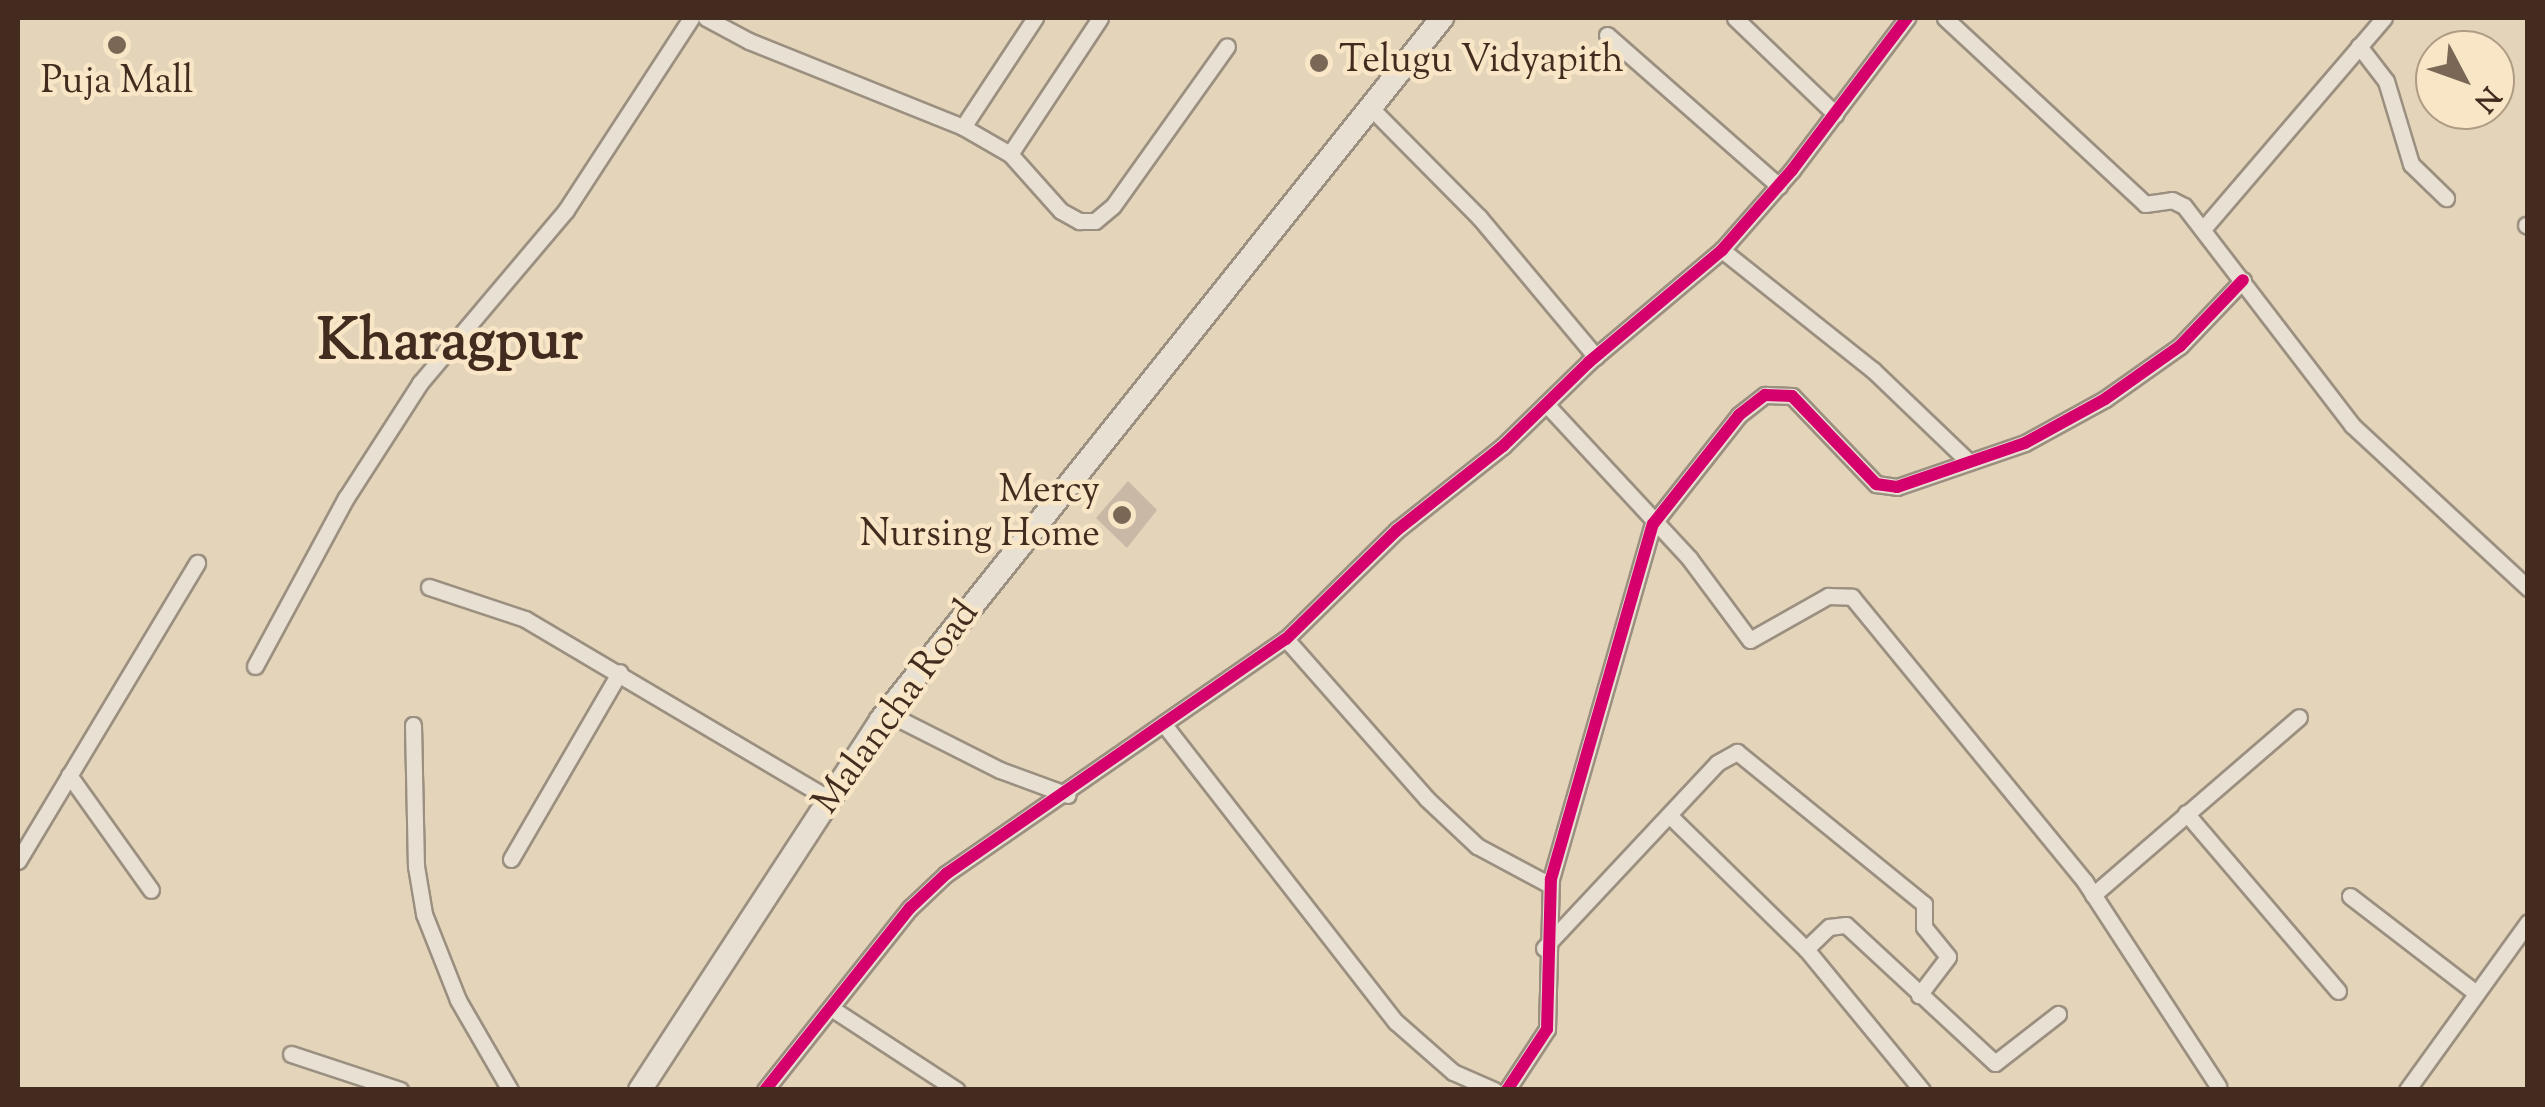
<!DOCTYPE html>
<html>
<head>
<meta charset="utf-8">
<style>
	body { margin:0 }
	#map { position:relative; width:2545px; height:1107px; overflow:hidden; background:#e3d4ba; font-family:"Sorts Mill Goudy",serif }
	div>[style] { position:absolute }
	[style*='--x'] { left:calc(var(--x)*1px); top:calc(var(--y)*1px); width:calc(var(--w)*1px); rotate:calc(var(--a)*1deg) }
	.building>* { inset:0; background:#cab8a6 }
	.roads { filter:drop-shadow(2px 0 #9b9080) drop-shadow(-2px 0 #9b9080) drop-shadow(0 2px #9b9080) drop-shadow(0 -2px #9b9080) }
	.street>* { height:15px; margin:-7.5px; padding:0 7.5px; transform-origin:7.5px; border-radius:7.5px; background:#e7e0d3 }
	.secondary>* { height:22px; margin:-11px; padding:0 11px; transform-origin:11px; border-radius:11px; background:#e7e0d3 }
	.cycleway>* { height:12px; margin:-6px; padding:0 6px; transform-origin:6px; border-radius:6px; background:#d6006c }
	.dots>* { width:28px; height:28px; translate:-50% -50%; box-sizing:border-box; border:5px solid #f8e6c7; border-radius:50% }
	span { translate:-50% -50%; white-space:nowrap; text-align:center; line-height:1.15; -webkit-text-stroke:9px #f8e6c7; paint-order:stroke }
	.poi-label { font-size:38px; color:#432c1f }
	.left { translate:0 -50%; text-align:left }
	.right { translate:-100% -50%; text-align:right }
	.street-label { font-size:38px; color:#432c1f }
	.town-label { font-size:58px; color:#432c1f; font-weight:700 }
	.frame { position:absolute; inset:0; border:20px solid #432c1f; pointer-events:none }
	.north { position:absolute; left:2415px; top:30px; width:100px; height:100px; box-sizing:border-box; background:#f8e6c7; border:2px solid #b09c84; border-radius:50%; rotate:131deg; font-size:28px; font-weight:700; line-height:40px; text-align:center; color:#432c1f }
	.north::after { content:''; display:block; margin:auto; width:35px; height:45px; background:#7b6755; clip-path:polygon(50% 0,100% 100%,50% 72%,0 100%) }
</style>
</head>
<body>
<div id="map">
	<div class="building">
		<i style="clip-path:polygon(1128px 481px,1157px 510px,1127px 548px,1096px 518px)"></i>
	</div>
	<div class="roads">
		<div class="street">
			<i style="--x:706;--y:18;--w:49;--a:28.1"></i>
			<i style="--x:749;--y:41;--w:231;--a:21.9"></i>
			<i style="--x:963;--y:127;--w:54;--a:29.9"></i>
			<i style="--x:1010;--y:154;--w:76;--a:48.2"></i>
			<i style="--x:1061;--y:211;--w:21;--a:29"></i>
			<i style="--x:1079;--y:221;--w:16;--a:0"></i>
			<i style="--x:1095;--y:221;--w:23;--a:-40"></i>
			<i style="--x:1113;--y:206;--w:196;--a:-54.5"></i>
			<i style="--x:1735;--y:18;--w:139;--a:43.8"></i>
			<i style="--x:1945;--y:18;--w:273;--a:42.9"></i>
			<i style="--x:2145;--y:204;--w:27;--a:-8"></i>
			<i style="--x:2172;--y:200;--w:13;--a:27"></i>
			<i style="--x:2184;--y:206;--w:276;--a:52.5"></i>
			<i style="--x:2352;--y:425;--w:240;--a:42.8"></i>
			<i style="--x:1607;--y:35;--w:229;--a:41.3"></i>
			<i style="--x:2359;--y:46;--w:44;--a:52.4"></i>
			<i style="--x:2386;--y:81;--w:87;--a:73.2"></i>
			<i style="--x:2411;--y:164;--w:49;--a:44.2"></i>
			<i style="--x:1370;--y:107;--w:155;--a:45.3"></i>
			<i style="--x:1479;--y:217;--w:182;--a:50.1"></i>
			<i style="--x:963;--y:127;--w:131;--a:-56.6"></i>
			<i style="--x:1010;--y:154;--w:163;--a:-56.5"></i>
			<i style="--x:2526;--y:225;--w:2;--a:27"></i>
			<i style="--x:2203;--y:229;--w:278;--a:-49.4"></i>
			<i style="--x:1722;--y:250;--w:193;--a:38.5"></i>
			<i style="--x:1873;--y:370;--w:133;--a:43.8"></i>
			<i style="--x:1546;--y:404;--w:210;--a:47.1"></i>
			<i style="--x:1689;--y:558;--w:102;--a:53.4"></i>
			<i style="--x:1750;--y:640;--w:90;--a:-29.4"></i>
			<i style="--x:1828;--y:596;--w:24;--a:2"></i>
			<i style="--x:1852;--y:597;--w:368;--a:50.7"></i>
			<i style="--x:2085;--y:882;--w:244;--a:56.9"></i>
			<i style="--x:429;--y:587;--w:101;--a:18.4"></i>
			<i style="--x:525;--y:619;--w:353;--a:30.6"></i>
			<i style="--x:1286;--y:639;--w:213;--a:48.6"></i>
			<i style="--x:1427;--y:799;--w:69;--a:43.2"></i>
			<i style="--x:1477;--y:846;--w:83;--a:28.1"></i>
			<i style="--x:255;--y:666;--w:191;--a:-61.6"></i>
			<i style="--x:346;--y:498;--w:137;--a:-57.2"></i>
			<i style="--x:420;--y:383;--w:226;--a:-49.8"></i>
			<i style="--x:566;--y:210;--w:229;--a:-56.9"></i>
			<i style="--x:887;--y:713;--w:127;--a:26.8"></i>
			<i style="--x:1000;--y:770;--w:72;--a:20.2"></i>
			<i style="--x:413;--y:725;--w:141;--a:88.8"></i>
			<i style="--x:416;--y:866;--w:49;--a:80.5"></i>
			<i style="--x:424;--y:914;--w:92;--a:68.4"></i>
			<i style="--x:458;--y:1000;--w:104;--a:60"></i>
			<i style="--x:1166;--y:727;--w:374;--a:52.1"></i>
			<i style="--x:1396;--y:1022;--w:76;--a:41.3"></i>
			<i style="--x:1453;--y:1072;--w:45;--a:23.7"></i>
			<i style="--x:69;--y:775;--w:141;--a:54.5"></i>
			<i style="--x:2186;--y:813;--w:234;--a:49.5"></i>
			<i style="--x:1669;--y:815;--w:192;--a:44.4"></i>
			<i style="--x:1806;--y:949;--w:183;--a:50.6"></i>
			<i style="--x:511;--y:859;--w:216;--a:-59.8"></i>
			<i style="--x:18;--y:861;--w:348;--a:-59"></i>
			<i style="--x:2093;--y:895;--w:272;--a:-40.8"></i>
			<i style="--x:2350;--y:896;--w:159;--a:37.6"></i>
			<i style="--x:1544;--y:948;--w:253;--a:-46.9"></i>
			<i style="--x:1717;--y:763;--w:23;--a:-29"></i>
			<i style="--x:1737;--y:752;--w:241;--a:39.1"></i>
			<i style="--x:1924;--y:904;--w:23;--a:90"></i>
			<i style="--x:1924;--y:927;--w:38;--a:51"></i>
			<i style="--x:1948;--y:957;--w:48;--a:127.3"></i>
			<i style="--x:1806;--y:949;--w:32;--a:-44"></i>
			<i style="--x:1829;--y:927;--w:17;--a:-7"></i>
			<i style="--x:1846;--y:925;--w:203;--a:42.8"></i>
			<i style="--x:1995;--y:1063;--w:80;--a:-37.9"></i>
			<i style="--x:831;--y:1008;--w:150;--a:33.1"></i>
			<i style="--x:291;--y:1054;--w:115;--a:18.3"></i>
			<i style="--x:765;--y:1090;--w:233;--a:-51.5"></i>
			<i style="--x:910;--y:908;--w:50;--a:-43.4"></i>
			<i style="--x:946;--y:874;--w:413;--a:-34.7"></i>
			<i style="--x:1286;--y:639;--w:156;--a:-44.5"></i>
			<i style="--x:1397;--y:530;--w:135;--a:-38.4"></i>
			<i style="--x:1503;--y:446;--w:120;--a:-44.3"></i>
			<i style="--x:1589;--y:362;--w:174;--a:-40.1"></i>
			<i style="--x:1722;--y:250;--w:106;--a:-48.8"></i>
			<i style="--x:1792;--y:170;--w:191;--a:-52.9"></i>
			<i style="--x:1507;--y:1090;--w:73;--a:-56.7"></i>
			<i style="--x:1547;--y:1029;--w:150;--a:-88.5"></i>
			<i style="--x:1551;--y:879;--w:369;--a:-74"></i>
			<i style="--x:1653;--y:524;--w:139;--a:-51.7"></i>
			<i style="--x:1739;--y:415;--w:33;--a:-38"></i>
			<i style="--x:1765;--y:395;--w:27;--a:2"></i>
			<i style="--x:1792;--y:396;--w:122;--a:46.3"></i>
			<i style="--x:1876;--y:484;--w:21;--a:8"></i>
			<i style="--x:1897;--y:487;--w:135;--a:-19"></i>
			<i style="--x:2025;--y:443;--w:91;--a:-28.8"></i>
			<i style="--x:2105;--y:399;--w:92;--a:-35.2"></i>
			<i style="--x:2180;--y:346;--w:91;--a:-46.3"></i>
			<i style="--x:2407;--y:1090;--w:207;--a:-54.2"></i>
		</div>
		<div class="secondary">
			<i style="--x:640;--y:1090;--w:442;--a:-56.9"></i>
			<i style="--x:881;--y:720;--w:899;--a:-51.37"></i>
		</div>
	</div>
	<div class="cycleway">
		<i style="--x:765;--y:1090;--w:233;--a:-51.5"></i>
		<i style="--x:910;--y:908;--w:50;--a:-43.4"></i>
		<i style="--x:946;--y:874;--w:413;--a:-34.7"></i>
		<i style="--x:1286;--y:639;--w:156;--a:-44.5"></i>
		<i style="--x:1397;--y:530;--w:135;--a:-38.4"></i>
		<i style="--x:1503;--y:446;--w:120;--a:-44.3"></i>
		<i style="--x:1589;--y:362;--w:174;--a:-40.1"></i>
		<i style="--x:1722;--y:250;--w:106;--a:-48.8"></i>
		<i style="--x:1792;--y:170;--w:191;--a:-52.9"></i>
		<i style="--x:1507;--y:1090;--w:73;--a:-56.7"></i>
		<i style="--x:1547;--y:1029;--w:150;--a:-88.5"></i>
		<i style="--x:1551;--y:879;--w:369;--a:-74"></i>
		<i style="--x:1653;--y:524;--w:139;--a:-51.7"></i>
		<i style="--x:1739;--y:415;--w:33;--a:-38"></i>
		<i style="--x:1765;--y:395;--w:27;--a:2"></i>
		<i style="--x:1792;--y:396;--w:122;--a:46.3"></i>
		<i style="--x:1876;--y:484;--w:21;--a:8"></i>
		<i style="--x:1897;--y:487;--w:135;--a:-19"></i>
		<i style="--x:2025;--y:443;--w:91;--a:-28.8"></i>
		<i style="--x:2105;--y:399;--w:92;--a:-35.2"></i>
		<i style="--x:2180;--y:346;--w:91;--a:-46.3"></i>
	</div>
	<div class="dots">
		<i style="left:117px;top:45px;background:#7b6755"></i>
		<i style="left:1319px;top:63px;background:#7b6755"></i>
		<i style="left:1122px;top:515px;background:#7b6755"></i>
	</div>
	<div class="poi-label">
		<span class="left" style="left:1339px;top:63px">Telugu Vidyapith</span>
		<span style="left:117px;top:84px">Puja Mall</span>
		<span class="right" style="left:1100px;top:515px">Mercy<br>Nursing Home</span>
	</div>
	<div class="street-label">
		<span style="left:898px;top:709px;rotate:-54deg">Malancha Road</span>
	</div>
	<div class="town-label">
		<span style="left:450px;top:344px">Kharagpur</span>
	</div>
	<div class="frame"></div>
	<div class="north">N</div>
</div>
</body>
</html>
